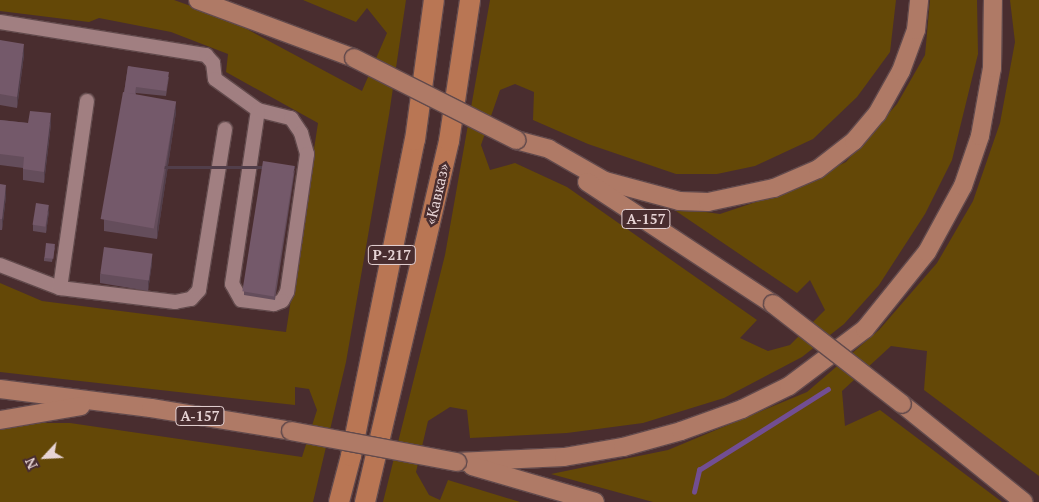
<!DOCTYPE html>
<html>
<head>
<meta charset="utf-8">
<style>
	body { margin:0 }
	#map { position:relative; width:1039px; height:502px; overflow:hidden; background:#492d2f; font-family:"PT Serif",serif }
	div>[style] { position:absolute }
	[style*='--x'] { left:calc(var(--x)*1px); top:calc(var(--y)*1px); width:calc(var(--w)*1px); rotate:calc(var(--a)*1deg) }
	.green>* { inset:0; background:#644807 }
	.stream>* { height:4.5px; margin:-2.25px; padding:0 2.25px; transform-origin:2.25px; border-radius:2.25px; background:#724e92 }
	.roads { filter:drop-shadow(1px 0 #624a4c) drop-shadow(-1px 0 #624a4c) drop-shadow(0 1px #624a4c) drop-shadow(0 -1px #624a4c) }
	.minor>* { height:14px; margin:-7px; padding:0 7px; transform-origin:7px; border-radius:7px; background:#a17f81 }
	.major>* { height:18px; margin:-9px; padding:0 9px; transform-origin:9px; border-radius:9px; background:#af7a66 }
	.highway>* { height:20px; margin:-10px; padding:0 10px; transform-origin:10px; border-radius:10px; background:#b97654 }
	.bridges { filter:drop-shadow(1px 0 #624a4c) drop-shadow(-1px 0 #624a4c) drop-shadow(0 1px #624a4c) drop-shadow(0 -1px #624a4c) }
	.major-bridge>* { height:18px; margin:-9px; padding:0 9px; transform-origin:9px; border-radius:9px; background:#af7a66 }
	.wall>* { inset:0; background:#644d5b }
	.shaded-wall>* { inset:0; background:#513e4a; transform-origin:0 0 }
	.building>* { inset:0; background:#74596a; transform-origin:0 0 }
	span { translate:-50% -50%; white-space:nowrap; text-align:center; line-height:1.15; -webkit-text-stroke:5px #492d2f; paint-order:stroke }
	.shield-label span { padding:1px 4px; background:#492d2f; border:1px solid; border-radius:4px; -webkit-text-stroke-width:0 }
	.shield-label { font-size:14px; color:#e7d4d5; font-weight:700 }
	.street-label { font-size:15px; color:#e7d4d5 }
	.north { position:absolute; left:20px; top:432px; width:50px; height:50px; -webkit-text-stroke:4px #492d2f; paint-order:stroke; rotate:245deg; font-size:14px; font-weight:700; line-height:20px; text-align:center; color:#e7d4d5 }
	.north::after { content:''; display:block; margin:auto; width:18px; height:22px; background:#e7d4d5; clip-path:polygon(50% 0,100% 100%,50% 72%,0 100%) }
</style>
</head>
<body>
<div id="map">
	<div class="green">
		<i style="clip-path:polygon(0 0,174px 0,230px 20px,362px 91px,387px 33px,367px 8px,356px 22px,303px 0,406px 0,389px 115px,346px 362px,313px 502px,0 502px,0 430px,18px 423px,70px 423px,302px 457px,317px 410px,309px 389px,295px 387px,295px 405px,0 372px,0 283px,42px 301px,286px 332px,318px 123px,226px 72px,228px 54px,171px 32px,99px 18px,89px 22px,0 11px)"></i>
		<i style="clip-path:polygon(490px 0,896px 0,890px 52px,857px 97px,813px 139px,755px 166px,717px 174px,676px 174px,588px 144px,533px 120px,534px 92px,515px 84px,500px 90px,481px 145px,490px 170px,515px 163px,567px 187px,757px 320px,740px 338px,768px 351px,790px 345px,825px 310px,810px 280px,797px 293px,670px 207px,720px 214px,777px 195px,846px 162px,897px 104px,925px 55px,930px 0,977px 0,978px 54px,952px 160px,925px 214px,879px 285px,844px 324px,802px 357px,724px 398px,643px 423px,567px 433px,470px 438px,467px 410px,450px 407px,428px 421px,416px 472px,429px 495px,440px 500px,448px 480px,520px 502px,383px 502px,445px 255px)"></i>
		<i style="clip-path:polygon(1010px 0,1039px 0,1039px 476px,924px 390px,927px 351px,891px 346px,842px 391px,845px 426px,880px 410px,1002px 502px,653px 502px,551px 474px,668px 450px,807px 392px,879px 330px,937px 263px,973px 201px,1000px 123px,1015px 42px)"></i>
	</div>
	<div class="stream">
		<i style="--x:694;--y:492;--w:23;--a:-77"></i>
		<i style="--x:699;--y:470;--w:152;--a:-32.1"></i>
	</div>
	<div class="roads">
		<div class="minor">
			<i style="--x:0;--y:22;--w:209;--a:9.1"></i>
			<i style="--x:206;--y:55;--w:11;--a:49"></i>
			<i style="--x:213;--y:63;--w:16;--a:83"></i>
			<i style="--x:215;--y:79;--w:53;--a:35.8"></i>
			<i style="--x:258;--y:110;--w:34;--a:14"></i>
			<i style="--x:291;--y:118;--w:18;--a:56"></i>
			<i style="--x:301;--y:133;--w:22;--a:74"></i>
			<i style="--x:307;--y:154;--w:139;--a:98.2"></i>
			<i style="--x:287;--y:292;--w:10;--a:119"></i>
			<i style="--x:282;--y:301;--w:9;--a:159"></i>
			<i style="--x:274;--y:304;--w:33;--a:-173"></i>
			<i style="--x:241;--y:300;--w:18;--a:-119"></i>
			<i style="--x:232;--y:284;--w:176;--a:-81.5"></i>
			<i style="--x:0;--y:265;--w:64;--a:21"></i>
			<i style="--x:60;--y:288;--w:116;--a:6.9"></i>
			<i style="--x:175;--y:302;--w:16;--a:-11"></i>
			<i style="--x:191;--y:299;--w:12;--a:-48"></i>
			<i style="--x:199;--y:290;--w:163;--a:-80.8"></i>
			<i style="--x:60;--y:288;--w:189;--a:-81.8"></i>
		</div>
		<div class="major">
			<i style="--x:198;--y:0;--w:166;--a:20.4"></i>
			<i style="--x:516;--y:140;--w:34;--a:15"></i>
			<i style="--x:549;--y:149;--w:64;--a:29.7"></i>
			<i style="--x:605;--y:181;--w:77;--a:15.1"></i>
			<i style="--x:679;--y:201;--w:29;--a:2"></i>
			<i style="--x:708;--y:202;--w:67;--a:-12"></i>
			<i style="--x:774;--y:188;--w:48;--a:-23.4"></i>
			<i style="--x:818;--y:169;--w:46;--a:-37.9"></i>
			<i style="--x:854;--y:141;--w:35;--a:-50"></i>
			<i style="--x:877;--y:114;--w:49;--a:-60.8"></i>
			<i style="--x:901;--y:71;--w:44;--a:-69.9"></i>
			<i style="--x:916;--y:30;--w:30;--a:-84"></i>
			<i style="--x:587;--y:182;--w:222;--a:33.3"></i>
			<i style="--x:0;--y:389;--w:152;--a:7.2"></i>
			<i style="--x:151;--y:408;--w:142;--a:9.3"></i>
			<i style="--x:902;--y:404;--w:156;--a:38.8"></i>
			<i style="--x:0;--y:420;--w:82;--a:-9.8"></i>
			<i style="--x:457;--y:462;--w:107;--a:-2.7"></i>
			<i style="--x:564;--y:457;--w:60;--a:-9.6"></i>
			<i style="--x:623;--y:447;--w:60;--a:-15.4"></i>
			<i style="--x:681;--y:431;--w:65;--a:-19.8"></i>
			<i style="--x:742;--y:409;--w:52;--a:-26.1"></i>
			<i style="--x:789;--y:386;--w:95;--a:-36.9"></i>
			<i style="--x:865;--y:329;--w:99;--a:-51.2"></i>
			<i style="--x:927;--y:252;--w:75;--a:-61.4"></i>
			<i style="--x:963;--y:186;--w:53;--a:-71.2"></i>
			<i style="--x:980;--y:136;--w:69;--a:-80"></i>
			<i style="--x:992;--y:68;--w:68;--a:-89.2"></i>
			<i style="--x:472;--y:466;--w:128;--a:16.3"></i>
		</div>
		<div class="highway">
			<i style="--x:339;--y:502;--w:48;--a:-75.4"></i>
			<i style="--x:351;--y:456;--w:322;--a:-78.6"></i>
			<i style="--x:415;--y:140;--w:141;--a:-82.3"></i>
			<i style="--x:365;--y:502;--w:371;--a:-76.9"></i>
			<i style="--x:449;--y:141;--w:143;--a:-81.5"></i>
		</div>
	</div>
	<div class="bridges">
		<div class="major-bridge">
			<i style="--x:354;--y:58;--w:182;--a:26.8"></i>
			<i style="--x:773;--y:304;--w:163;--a:37.8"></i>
			<i style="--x:291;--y:431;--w:169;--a:10.6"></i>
		</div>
	</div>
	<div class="wall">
		<i style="clip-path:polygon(0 40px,24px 55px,17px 108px,0 105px)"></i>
		<i style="clip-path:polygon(128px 66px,169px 77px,166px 96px,136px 93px,136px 95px,176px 112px,157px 239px,104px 231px,104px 220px,124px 93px)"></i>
		<i style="clip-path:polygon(0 120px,28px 123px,51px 124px,44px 183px,23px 180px,23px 168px,0 165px)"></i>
		<i style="clip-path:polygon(295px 169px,275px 300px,244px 295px,244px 292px)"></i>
		<i style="clip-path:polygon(0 184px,6px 196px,2px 230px,0 230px)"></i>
		<i style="clip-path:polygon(49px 211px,46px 233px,33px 231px,33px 225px)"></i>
		<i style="clip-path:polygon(55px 247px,52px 262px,44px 261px,44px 258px)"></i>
		<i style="clip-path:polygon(152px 263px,148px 291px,100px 283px,100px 274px)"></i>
	</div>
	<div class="shaded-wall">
		<i style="clip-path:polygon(24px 44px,24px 55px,17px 108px,17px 97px)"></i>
		<i style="clip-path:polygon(176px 101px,176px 112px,157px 239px,157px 228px)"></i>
		<i style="clip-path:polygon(51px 113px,51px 124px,44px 183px,44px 172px)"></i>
		<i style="left:295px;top:166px;width:3px;height:133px;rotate:90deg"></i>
		<i style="clip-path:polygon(6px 185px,6px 196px,2px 230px,2px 219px)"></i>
		<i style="clip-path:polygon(49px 205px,49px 211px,46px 233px,46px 227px)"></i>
		<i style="clip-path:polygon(152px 254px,152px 263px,148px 291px,148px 282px)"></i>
	</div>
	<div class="building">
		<i style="clip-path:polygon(0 40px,24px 44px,17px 97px,0 94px)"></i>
		<i style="clip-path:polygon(128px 66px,169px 72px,166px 91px,136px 87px,135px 94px,124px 93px)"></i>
		<i style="left:123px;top:92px;width:54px;height:129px;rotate:10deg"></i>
		<i style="clip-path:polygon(30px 111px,51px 113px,44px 172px,23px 169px,24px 157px,0 154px,0 120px,28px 123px)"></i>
		<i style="left:263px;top:161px;width:32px;height:132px;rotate:9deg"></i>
		<i style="clip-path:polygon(0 184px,6px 185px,2px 219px,0 219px)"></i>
		<i style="left:36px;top:203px;width:13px;height:22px;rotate:9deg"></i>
		<i style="left:46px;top:243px;width:9px;height:15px;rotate:6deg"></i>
		<i style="left:104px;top:247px;width:49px;height:27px;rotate:8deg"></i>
	</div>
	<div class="shield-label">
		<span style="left:646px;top:219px">А-157</span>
		<span style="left:392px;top:255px">Р-217</span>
		<span style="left:200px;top:416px">А-157</span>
	</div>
	<div class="street-label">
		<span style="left:437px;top:194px;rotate:-77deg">«Кавказ»</span>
	</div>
	<div class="north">N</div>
</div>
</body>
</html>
